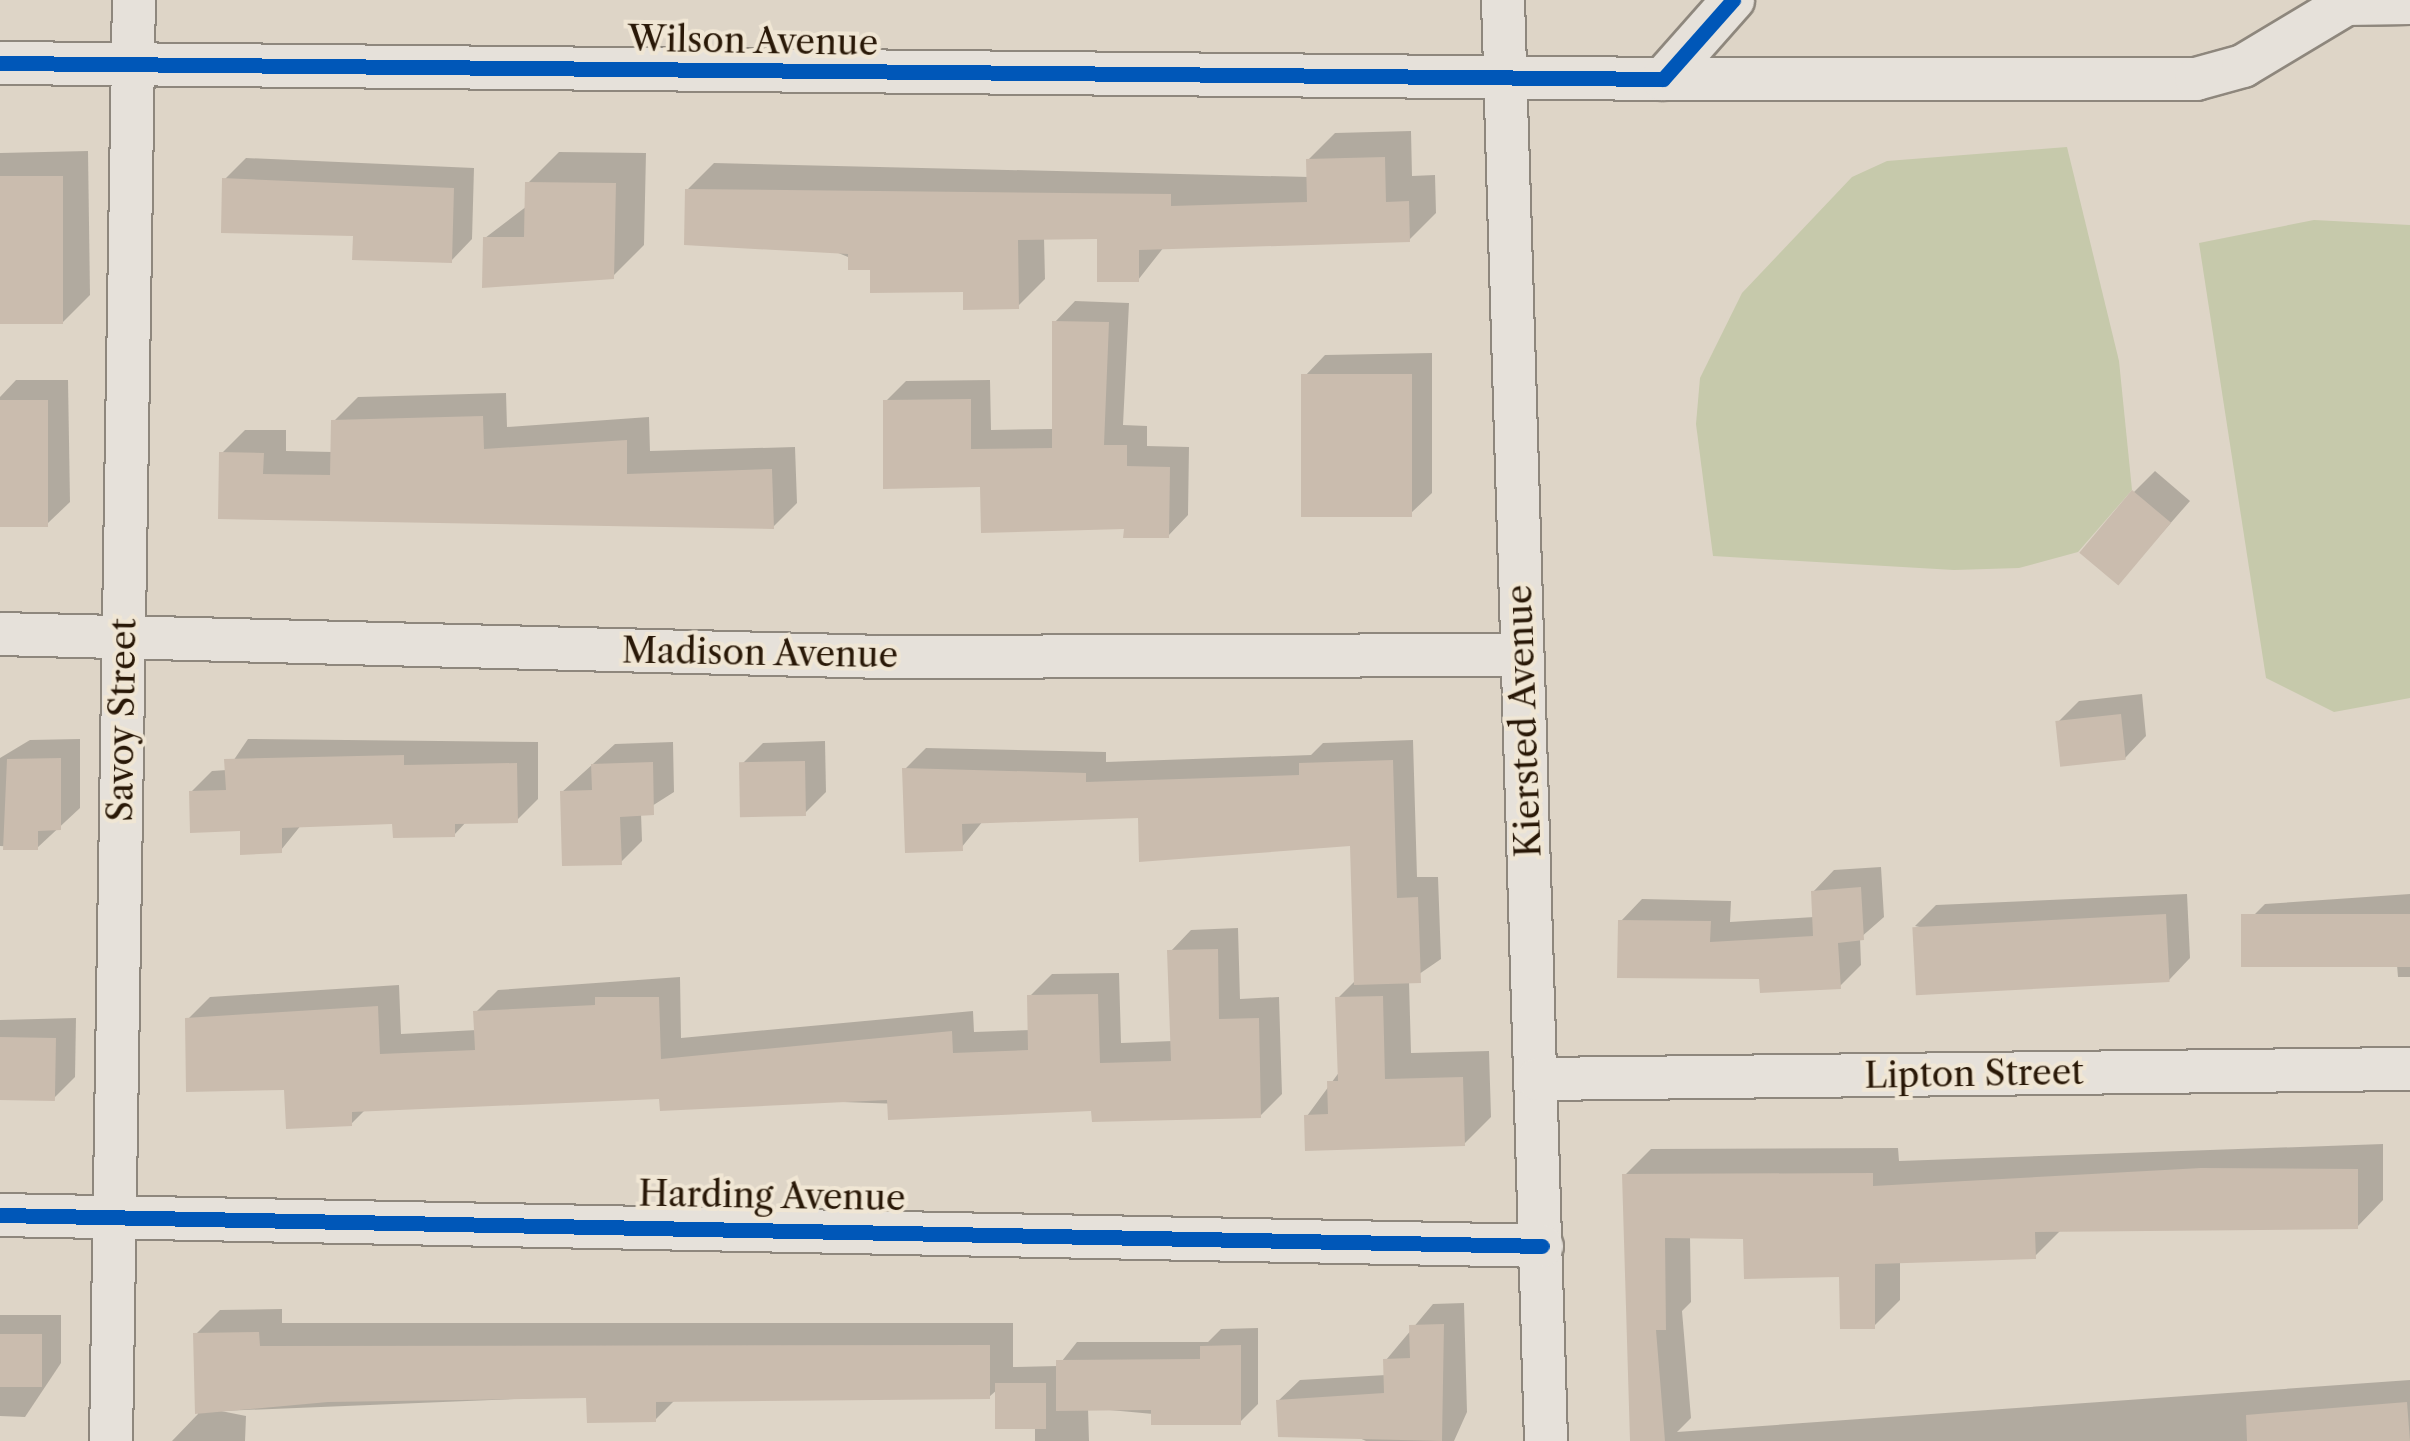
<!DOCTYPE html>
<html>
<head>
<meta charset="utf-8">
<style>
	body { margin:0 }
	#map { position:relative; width:2410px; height:1441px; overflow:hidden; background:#ded5c7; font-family:"Libre Caslon Text",serif }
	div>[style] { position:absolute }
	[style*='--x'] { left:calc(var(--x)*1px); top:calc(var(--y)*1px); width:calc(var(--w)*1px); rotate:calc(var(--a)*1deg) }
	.green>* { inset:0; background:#c6c9ab }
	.shadow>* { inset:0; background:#0003 }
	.building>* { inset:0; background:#cabcae; transform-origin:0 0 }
	.roads { filter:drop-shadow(2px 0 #8e877d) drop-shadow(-2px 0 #8e877d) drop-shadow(0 2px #8e877d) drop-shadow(0 -2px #8e877d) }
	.minor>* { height:42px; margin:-21px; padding:0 21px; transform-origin:21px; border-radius:21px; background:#e6e1da }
	.cycleway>* { height:15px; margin:-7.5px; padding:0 7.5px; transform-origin:7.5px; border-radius:7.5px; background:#0057b8 }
	span { translate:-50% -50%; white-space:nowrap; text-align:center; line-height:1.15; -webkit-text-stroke:8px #f0e6d4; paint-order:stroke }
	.street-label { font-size:35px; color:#291807 }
</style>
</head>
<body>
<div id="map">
	<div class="green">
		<i style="clip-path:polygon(2067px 147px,2119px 361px,2132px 490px,2078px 552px,2019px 568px,1954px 570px,1713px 556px,1696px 424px,1700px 378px,1742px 293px,1852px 177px,1887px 161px)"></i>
		<i style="clip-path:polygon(2314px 220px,2410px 225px,2410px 698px,2334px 712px,2266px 678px,2199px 243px)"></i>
	</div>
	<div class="shadow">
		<i style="clip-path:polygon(1411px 131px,1412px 176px,1435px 175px,1436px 213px,1409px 240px,1164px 247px,1138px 280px,1100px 236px,1044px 237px,1045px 279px,1018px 306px,872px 267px,687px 190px,714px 163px,1309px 177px,1308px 160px,1335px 133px)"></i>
		<i style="clip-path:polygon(88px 151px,90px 295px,63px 322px,0 323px,0 153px)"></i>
		<i style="clip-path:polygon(559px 152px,646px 153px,644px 245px,613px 276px,485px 238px,527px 206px,528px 183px)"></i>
		<i style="clip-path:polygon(246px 158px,474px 168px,472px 239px,451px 261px,355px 234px,225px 179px)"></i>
		<i style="clip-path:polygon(1075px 301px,1129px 303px,1123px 425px,1147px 426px,1147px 446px,1189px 447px,1188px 515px,1168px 536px,983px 484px,886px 401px,906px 381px,990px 380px,991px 430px,1054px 429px,1055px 322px)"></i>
		<i style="clip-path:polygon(1432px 353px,1432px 493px,1410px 514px,1304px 377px,1325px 355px)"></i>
		<i style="clip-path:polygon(16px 380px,68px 380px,70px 502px,48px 523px,0 524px,0 397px)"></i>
		<i style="clip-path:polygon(506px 393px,507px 427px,649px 417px,650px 451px,795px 447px,797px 503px,773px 527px,221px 516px,221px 454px,245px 430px,286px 430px,286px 451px,333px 452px,334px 421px,358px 397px)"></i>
		<i style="clip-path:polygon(2155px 471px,2190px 501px,2118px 583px,2134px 492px)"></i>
		<i style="clip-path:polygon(2142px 694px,2146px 736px,2125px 758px,2058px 722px,2079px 701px)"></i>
		<i style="clip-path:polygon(80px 739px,80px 808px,37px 848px,0 846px,0 758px,30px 740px)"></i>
		<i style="clip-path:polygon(248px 739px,538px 742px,538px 799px,517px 820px,467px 821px,454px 835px,395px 822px,302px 824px,281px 850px,191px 792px,212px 771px,227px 770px)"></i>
		<i style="clip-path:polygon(1413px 740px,1417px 877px,1438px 877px,1441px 959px,1409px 981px,1411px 1053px,1489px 1051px,1491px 1117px,1464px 1144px,1307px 1116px,1340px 1071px,1338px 998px,1357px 979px,1352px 844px,1140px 816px,983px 821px,961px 848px,905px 769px,926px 748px,1106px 752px,1106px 762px,1311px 755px,1323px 743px)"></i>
		<i style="clip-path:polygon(825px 741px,826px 792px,805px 813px,742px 764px,763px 743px)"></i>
		<i style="clip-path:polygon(673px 742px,674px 792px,641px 813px,642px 841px,621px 862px,562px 792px,615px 744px)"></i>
		<i style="clip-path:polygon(1881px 867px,1884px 917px,1860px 938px,1861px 965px,1840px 986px,1761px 977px,1621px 921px,1642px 899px,1731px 901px,1730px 922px,1814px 917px,1813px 892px,1834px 870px)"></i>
		<i style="clip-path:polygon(2187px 894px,2190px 958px,2169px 980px,1915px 926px,1936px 905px)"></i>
		<i style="clip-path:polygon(2410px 894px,2410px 977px,2398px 977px,2397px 965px,2244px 925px,2265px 904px)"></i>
		<i style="clip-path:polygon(1238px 928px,1240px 999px,1279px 997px,1282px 1094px,1260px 1116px,662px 1096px,366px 1109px,351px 1124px,188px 1019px,210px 997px,399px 985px,401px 1034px,477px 1030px,476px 1012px,498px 990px,680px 977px,681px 1038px,973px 1011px,974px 1032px,1031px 1030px,1030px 996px,1052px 974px,1119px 973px,1121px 1043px,1173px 1041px,1170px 952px,1191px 930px)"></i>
		<i style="clip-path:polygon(76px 1018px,75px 1077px,54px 1098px,0 1097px,0 1020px)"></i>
		<i style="clip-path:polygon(2383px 1144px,2383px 1200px,2357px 1227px,2062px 1229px,2035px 1256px,1900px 1261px,1900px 1300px,1874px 1326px,1842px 1274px,1746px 1236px,1690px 1236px,1691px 1302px,1682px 1311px,1691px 1418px,1677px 1432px,2410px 1380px,2410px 1441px,1633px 1441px,1625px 1175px,1651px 1149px,1898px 1148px,1899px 1161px)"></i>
		<i style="clip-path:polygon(1464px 1303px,1467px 1412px,1454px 1441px,1366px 1441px,1278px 1401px,1300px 1380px,1386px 1375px,1386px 1360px,1433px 1304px)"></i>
		<i style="clip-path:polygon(282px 1309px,282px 1323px,1013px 1323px,1013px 1367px,1058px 1366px,1077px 1342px,1208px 1342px,1221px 1329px,1258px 1328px,1258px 1404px,1240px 1422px,1088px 1408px,1089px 1441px,1035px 1441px,1035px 1427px,998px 1389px,989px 1397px,675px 1400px,655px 1420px,589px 1396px,221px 1411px,246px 1416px,245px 1441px,172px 1441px,198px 1414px,196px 1334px,220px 1310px)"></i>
		<i style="clip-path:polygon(0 1315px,61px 1315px,61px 1363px,25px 1417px,0 1416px)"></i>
	</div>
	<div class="building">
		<i style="clip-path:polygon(1385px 157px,1386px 202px,1409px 201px,1410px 242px,1139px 250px,1139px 282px,1097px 282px,1097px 239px,1018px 240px,1019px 309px,963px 310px,963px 292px,870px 293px,870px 270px,848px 270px,848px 254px,684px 245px,685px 189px,1171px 194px,1171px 206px,1307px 202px,1306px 159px)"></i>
		<i style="left:63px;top:176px;width:148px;height:63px;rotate:90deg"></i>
		<i style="clip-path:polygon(222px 178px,454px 188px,452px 263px,352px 260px,353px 236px,221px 233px)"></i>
		<i style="clip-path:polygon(525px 182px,616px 183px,614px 279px,482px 288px,483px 237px,524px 237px)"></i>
		<i style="clip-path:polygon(1052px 321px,1109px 322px,1104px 445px,1127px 445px,1127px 466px,1170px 467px,1169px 538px,1123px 538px,1124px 529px,981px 533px,980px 487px,883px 489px,883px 400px,971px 399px,971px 449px,1052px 448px)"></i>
		<i style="left:1412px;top:374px;width:143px;height:111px;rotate:90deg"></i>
		<i style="left:0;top:400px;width:48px;height:127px"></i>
		<i style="clip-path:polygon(483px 416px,484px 449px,627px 440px,627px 474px,772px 469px,774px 529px,218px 519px,219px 452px,264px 453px,263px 474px,330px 475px,331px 420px)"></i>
		<i style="left:2132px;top:490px;width:51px;height:82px;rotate:40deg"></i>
		<i style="left:2121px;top:714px;width:46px;height:66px;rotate:84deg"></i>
		<i style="clip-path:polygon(404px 755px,404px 765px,517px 763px,518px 823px,455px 824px,455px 837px,393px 838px,392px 824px,282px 828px,282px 853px,240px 855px,240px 831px,190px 833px,189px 791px,226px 790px,224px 759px)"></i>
		<i style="clip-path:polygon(61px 758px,61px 830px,38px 831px,38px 850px,3px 850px,7px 759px)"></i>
		<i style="clip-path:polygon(1393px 760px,1397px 898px,1418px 897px,1421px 983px,1354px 985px,1350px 846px,1139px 862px,1138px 818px,962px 824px,963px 851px,905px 853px,902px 768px,1086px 773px,1086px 782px,1299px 775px,1299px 763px)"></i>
		<i style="left:805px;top:761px;width:55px;height:66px;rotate:89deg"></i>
		<i style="clip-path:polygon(653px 762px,654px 815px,620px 817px,622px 865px,562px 866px,560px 791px,592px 790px,591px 764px)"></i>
		<i style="clip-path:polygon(1861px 887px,1864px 940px,1838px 943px,1841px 989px,1760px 993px,1759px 979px,1617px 978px,1618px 920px,1711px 921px,1710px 942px,1813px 936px,1811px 891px)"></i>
		<i style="left:2166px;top:914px;width:68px;height:254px;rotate:87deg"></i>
		<i style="left:2410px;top:914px;width:53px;height:169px;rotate:90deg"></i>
		<i style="clip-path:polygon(1218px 949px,1219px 1019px,1259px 1018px,1261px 1118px,1092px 1122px,1091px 1111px,888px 1120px,887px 1100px,660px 1111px,659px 1099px,352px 1112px,352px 1126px,286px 1129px,284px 1090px,186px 1092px,185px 1018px,378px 1006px,380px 1054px,475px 1050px,473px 1011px,595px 1005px,595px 997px,659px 997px,661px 1059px,952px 1031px,953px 1053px,1028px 1050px,1027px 995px,1098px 994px,1100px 1063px,1171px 1061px,1167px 950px)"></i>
		<i style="clip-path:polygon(1383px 996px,1385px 1079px,1463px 1077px,1465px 1146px,1305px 1151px,1304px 1115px,1328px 1114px,1327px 1081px,1338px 1081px,1335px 997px)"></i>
		<i style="left:0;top:1037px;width:56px;height:63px;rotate:1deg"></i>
		<i style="clip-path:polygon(2201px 1168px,2358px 1169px,2358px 1229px,2035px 1232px,2036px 1259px,1875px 1264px,1875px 1329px,1840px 1329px,1839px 1277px,1744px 1279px,1743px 1239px,1665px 1238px,1666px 1330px,1656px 1330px,1665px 1441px,1630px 1441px,1622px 1174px,1873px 1173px,1873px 1186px)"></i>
		<i style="clip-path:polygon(1444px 1324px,1442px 1441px,1278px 1437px,1276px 1400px,1384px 1393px,1383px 1359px,1410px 1358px,1409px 1325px)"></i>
		<i style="clip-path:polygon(259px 1332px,260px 1346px,990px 1345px,990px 1399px,656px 1402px,656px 1422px,587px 1423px,586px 1398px,328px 1402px,195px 1414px,193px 1333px)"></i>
		<i style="left:0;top:1334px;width:42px;height:53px"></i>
		<i style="clip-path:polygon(1241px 1345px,1241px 1425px,1151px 1425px,1151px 1410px,1056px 1411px,1056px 1360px,1200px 1359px,1200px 1346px)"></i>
		<i style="left:1046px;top:1383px;width:46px;height:51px;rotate:90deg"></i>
		<i style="clip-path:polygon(2407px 1402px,2410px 1441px,2247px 1441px,2246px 1415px)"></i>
	</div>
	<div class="roads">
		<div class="minor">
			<i style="--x:1503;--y:0;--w:1442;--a:88.29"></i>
			<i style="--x:0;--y:63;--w:1663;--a:0.55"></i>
			<i style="--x:1663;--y:79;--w:106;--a:-48.5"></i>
			<i style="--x:1663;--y:79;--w:533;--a:0"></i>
			<i style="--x:2196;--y:79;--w:49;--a:-15.5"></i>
			<i style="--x:2243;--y:66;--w:120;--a:-31"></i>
			<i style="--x:2346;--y:4;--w:64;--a:-0.9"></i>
			<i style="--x:0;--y:634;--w:885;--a:1.49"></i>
			<i style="--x:885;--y:657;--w:636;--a:-0.18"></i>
			<i style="--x:1538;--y:1079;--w:872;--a:-0.66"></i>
			<i style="--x:0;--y:1215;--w:1542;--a:1.15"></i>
			<i style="--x:111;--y:1441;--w:1441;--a:-89.09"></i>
		</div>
	</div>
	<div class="cycleway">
		<i style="--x:0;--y:63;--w:1663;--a:0.55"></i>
		<i style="--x:1663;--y:79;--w:106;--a:-48.5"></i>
		<i style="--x:0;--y:1215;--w:1542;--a:1.15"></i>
	</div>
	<div class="street-label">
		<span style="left:753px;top:41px;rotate:1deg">Wilson Avenue</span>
		<span style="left:760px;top:653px;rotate:1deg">Madison Avenue</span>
		<span style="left:122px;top:720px;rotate:-89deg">Savoy Street</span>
		<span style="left:1524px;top:721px;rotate:-92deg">Kiersted Avenue</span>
		<span style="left:1974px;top:1074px;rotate:-1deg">Lipton Street</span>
		<span style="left:772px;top:1196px;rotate:1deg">Harding Avenue</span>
	</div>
</div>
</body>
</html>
